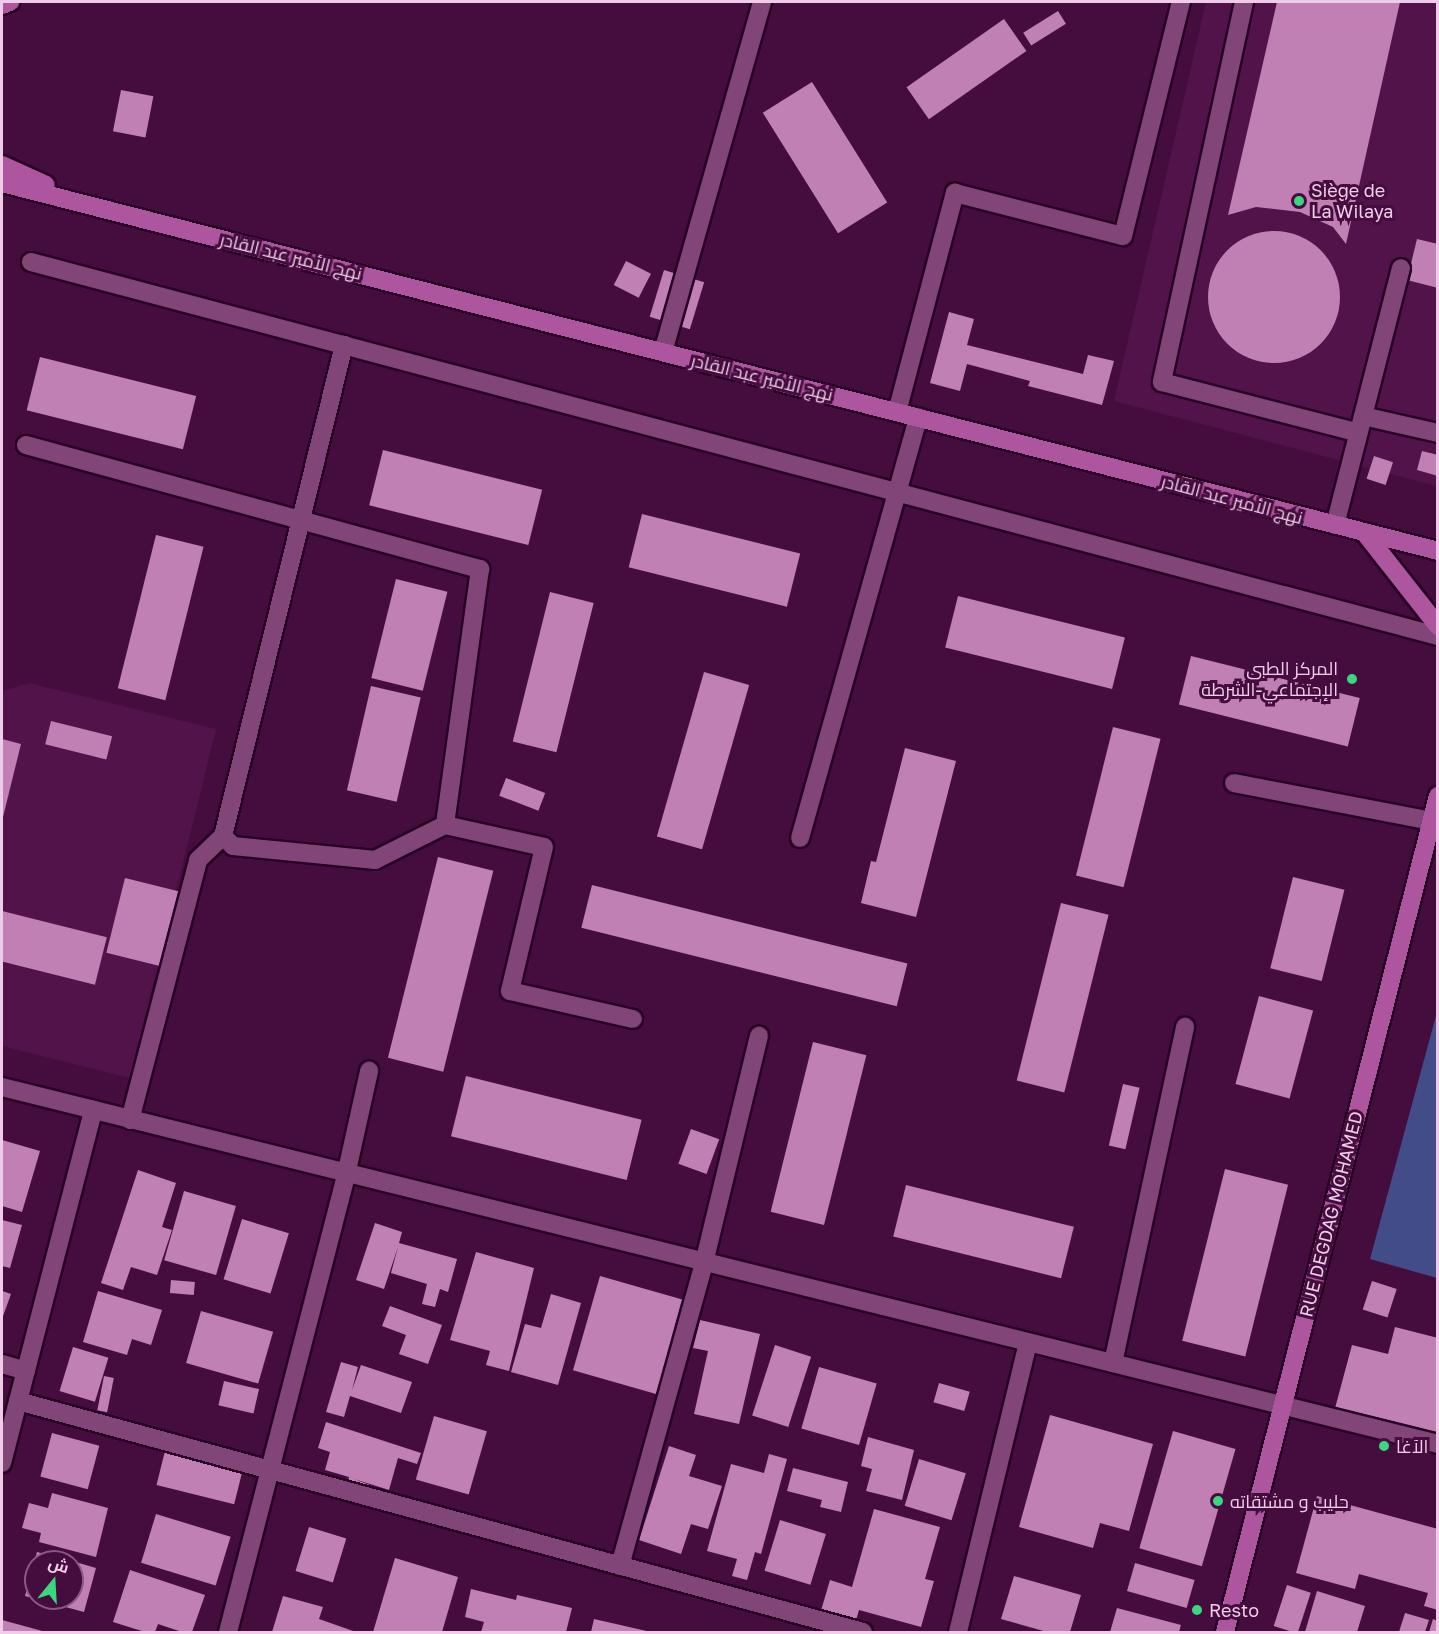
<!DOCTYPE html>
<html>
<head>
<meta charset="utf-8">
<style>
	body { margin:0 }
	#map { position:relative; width:1439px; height:1634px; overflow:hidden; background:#450d3e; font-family:"Golos Text",Cairo,sans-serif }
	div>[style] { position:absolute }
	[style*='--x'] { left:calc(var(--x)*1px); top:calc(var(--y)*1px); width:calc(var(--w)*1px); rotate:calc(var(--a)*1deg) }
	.built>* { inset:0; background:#511349 }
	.green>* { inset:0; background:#414c88 }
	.building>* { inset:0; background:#c080b4; transform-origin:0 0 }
	.round { border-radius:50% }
	.roads { filter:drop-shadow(2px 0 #250021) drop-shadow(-2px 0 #250021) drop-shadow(0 2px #250021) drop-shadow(0 -2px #250021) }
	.minor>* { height:18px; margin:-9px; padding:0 9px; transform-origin:9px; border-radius:9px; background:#814677 }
	.major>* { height:18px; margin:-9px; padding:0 9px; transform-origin:9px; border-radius:9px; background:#ad559f }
	.dots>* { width:16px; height:16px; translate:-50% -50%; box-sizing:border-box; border:3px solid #450d3e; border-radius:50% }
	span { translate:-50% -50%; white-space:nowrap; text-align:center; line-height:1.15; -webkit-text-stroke:6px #450d3e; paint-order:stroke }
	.poi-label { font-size:18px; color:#efcce7 }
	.left { translate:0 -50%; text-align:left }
	.right { translate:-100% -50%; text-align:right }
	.street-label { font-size:18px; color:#efcce7 }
	.frame { position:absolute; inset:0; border:3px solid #efcce7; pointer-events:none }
	.north { position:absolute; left:24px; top:1550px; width:60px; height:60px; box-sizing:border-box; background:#450d3e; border:2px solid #895982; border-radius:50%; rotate:18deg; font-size:16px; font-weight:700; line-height:24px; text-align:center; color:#efcce7 }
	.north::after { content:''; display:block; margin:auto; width:21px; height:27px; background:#3ad77f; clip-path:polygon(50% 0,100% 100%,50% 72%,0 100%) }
</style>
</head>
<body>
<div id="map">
	<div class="built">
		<i style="clip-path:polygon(1206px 2px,1437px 2px,1437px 486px,1114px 401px)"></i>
		<i style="clip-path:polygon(29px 683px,216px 729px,130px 1078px,2px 1046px,2px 691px)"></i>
	</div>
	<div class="green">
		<i style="clip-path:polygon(1437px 1012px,1438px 1278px,1437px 1278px,1370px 1259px)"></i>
	</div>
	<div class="building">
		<i style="clip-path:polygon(1277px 2px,1400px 2px,1346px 244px,1333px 227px,1300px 212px,1256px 207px,1228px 215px)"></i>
		<i style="left:1058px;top:11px;width:15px;height:41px;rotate:58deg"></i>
		<i style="left:1004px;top:19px;width:39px;height:119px;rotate:55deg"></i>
		<i style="left:812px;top:82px;width:142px;height:58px;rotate:58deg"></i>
		<i style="left:121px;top:90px;width:33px;height:42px;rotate:11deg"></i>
		<i class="round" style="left:1208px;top:231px;width:132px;height:132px"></i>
		<i style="clip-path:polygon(1417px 239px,1438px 244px,1438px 288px,1407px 280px)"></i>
		<i style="left:626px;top:261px;width:28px;height:27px;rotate:27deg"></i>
		<i style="left:664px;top:270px;width:42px;height:49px;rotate:17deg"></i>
		<i style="clip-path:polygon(949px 312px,974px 319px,967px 345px,1083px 374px,1088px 355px,1114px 361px,1102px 405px,1028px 386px,1030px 381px,967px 364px,960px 391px,930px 383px)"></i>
		<i style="left:40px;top:357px;width:161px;height:55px;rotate:14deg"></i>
		<i style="left:383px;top:450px;width:164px;height:57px;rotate:14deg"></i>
		<i style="clip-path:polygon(1422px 451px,1438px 455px,1438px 476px,1417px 470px)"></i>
		<i style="left:1374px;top:456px;width:20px;height:24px;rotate:18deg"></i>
		<i style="left:642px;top:514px;width:163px;height:55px;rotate:14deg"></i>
		<i style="left:156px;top:535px;width:49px;height:158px;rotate:14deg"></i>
		<i style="left:396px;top:579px;width:53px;height:102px;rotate:14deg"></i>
		<i style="left:550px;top:592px;width:45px;height:154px;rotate:14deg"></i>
		<i style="left:958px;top:596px;width:172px;height:53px;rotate:14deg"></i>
		<i style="left:1191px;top:656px;width:174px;height:50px;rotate:14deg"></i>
		<i style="left:704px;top:672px;width:47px;height:171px;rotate:16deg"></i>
		<i style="left:371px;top:686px;width:51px;height:107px;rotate:13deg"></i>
		<i style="left:51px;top:721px;width:63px;height:24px;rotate:14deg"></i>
		<i style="left:1113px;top:727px;width:49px;height:153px;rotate:14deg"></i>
		<i style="clip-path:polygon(2px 739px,21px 744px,2px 821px)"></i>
		<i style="clip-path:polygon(905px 748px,956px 761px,916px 917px,861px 903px,871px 861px,876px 862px)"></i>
		<i style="left:506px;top:778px;width:42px;height:19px;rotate:21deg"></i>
		<i style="left:438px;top:857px;width:57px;height:207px;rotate:14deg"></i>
		<i style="left:1293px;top:877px;width:53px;height:94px;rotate:14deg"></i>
		<i style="left:125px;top:878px;width:55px;height:77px;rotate:14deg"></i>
		<i style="left:592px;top:885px;width:325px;height:44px;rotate:14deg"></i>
		<i style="left:1061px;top:903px;width:49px;height:183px;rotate:14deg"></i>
		<i style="left:2px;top:911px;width:108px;height:49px;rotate:14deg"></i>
		<i style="left:1259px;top:996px;width:56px;height:91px;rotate:15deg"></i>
		<i style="left:813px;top:1042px;width:55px;height:175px;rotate:14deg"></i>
		<i style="left:466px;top:1076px;width:181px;height:62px;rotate:14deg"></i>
		<i style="left:1123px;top:1084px;width:17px;height:63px;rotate:13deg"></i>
		<i style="left:691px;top:1129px;width:30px;height:37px;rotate:20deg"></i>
		<i style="clip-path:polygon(2px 1140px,40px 1151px,22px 1212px,2px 1206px)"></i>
		<i style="left:1225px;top:1169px;width:65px;height:177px;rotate:14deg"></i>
		<i style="clip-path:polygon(138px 1170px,176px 1183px,162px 1227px,172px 1230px,157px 1275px,131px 1267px,123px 1290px,101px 1283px)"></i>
		<i style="left:906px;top:1185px;width:173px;height:53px;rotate:14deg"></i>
		<i style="left:184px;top:1191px;width:54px;height:72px;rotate:16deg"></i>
		<i style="left:242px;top:1219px;width:49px;height:63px;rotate:17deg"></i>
		<i style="clip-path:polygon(2px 1220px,22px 1225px,10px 1268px,2px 1266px)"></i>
		<i style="clip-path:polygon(375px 1223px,402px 1232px,399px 1243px,457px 1259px,448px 1292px,440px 1289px,435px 1307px,422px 1304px,427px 1284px,391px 1273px,398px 1247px,384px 1289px,356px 1280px)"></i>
		<i style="clip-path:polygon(476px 1252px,534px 1268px,509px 1371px,486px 1365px,490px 1351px,450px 1340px)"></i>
		<i style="left:600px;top:1276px;width:91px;height:98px;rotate:16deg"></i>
		<i style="left:171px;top:1280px;width:24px;height:13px;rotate:5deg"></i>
		<i style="left:1372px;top:1281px;width:26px;height:30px;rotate:18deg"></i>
		<i style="clip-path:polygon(2px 1291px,11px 1294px,2px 1319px)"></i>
		<i style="clip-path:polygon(98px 1291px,162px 1310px,151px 1345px,132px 1339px,127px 1355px,83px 1342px)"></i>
		<i style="clip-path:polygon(551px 1294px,581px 1303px,558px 1385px,511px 1372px,525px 1324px,541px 1328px)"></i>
		<i style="clip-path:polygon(390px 1306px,442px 1325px,428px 1364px,399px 1354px,406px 1335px,382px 1326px)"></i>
		<i style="left:201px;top:1311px;width:75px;height:54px;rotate:16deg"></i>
		<i style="clip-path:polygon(700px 1320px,760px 1334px,739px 1424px,694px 1414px,708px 1351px,693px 1348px)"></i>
		<i style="clip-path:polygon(1395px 1327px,1438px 1338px,1438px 1439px,1334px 1412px,1352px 1345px,1388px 1354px)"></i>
		<i style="left:775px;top:1345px;width:38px;height:74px;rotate:18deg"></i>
		<i style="left:73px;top:1347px;width:37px;height:46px;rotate:17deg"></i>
		<i style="clip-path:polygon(341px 1362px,358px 1367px,352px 1390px,361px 1365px,412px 1382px,401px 1413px,350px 1396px,344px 1417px,326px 1412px)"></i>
		<i style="left:819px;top:1367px;width:60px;height:64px;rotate:16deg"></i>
		<i style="left:104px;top:1376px;width:10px;height:35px;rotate:11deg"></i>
		<i style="left:224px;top:1381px;width:36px;height:25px;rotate:13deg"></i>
		<i style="left:939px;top:1383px;width:32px;height:20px;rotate:16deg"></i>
		<i style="clip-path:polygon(1050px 1415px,1153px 1444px,1129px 1531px,1100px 1523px,1093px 1548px,1019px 1527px)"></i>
		<i style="left:434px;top:1416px;width:55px;height:66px;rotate:16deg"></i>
		<i style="clip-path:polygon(326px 1422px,421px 1453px,417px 1464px,398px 1458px,389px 1490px,354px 1479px,388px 1492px,384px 1505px,344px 1491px,349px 1477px,325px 1470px,330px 1452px,318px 1448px)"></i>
		<i style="left:1173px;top:1431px;width:65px;height:122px;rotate:16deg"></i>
		<i style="left:52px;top:1433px;width:49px;height:45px;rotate:15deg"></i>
		<i style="clip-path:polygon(868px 1437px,914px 1450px,902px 1500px,866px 1491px,872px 1469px,861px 1466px)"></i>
		<i style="clip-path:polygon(669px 1446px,696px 1455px,689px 1476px,722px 1486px,708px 1529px,691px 1524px,681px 1554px,639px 1540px)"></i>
		<i style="left:165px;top:1451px;width:80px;height:35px;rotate:14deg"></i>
		<i style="clip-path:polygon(769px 1454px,787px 1459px,761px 1554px,755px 1552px,747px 1580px,732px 1576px,737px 1559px,707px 1551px,731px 1464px,764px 1473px)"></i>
		<i style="left:919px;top:1459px;width:49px;height:49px;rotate:17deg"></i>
		<i style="clip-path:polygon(793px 1468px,848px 1482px,841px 1512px,820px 1507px,822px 1500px,787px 1491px)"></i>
		<i style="clip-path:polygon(52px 1493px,108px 1508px,96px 1557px,39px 1542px,41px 1533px,22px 1528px,29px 1503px,48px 1508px)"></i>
		<i style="clip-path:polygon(1317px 1496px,1438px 1529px,1438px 1610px,1424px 1606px,1428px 1593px,1359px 1574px,1355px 1589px,1296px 1573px)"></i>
		<i style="clip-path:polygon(874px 1509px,940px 1527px,925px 1579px,934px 1581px,921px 1627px,859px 1610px,855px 1624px,820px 1614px,830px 1580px,852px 1587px)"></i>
		<i style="left:156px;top:1514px;width:78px;height:51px;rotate:17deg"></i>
		<i style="left:780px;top:1520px;width:48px;height:53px;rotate:17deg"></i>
		<i style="left:309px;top:1527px;width:39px;height:46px;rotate:17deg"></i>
		<i style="clip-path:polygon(37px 1552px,72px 1561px,36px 1562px,36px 1598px,72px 1598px,72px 1561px,96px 1568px,84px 1612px,25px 1596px)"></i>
		<i style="clip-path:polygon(395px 1558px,458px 1577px,442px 1632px,373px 1632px)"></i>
		<i style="left:1135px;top:1563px;width:62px;height:29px;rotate:16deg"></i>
		<i style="clip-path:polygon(130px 1570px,205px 1595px,192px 1632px,182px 1632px,158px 1624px,155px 1632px,145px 1632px,113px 1622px)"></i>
		<i style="clip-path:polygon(1014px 1576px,1081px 1595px,1070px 1632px,1047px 1632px,1001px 1619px)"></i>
		<i style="left:1287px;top:1585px;width:25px;height:43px;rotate:18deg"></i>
		<i style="clip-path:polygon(471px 1589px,516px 1600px,517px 1595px,572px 1608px,566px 1632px,481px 1632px,484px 1622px,465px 1617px)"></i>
		<i style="clip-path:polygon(1317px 1591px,1365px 1606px,1357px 1632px,1305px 1632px)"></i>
		<i style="clip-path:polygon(283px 1596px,323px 1607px,319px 1619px,356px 1632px,272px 1632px)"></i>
		<i style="clip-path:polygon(1117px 1608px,1181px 1625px,1179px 1632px,1110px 1632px)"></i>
		<i style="clip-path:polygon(1405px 1613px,1429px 1620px,1425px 1632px,1399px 1632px)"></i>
		<i style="clip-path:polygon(594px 1619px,651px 1632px,591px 1632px)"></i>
		<i style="clip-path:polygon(1433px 1619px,1438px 1621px,1438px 1632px,1429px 1632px)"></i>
		<i style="clip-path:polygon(2px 1620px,46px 1632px,2px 1632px)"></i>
	</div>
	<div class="roads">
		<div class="minor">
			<i style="--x:1244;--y:2;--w:389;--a:102.2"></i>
			<i style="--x:1162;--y:382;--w:203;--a:14.5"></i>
			<i style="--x:31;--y:262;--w:1456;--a:14.89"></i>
			<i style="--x:663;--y:352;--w:364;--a:-74.2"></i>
			<i style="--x:897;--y:412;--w:227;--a:-75.2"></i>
			<i style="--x:955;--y:193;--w:173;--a:14.4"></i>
			<i style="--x:1123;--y:236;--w:241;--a:-76.1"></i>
			<i style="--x:1363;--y:416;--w:77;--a:12.8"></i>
			<i style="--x:26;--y:445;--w:471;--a:15.3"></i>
			<i style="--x:480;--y:569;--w:258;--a:97.8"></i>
			<i style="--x:1335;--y:525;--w:265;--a:-75.6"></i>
			<i style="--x:1234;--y:783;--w:201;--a:10.9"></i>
			<i style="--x:223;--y:836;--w:14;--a:45"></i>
			<i style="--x:233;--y:846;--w:143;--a:5.6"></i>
			<i style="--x:375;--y:860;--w:78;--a:-26.6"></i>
			<i style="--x:445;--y:825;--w:101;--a:12.5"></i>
			<i style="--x:544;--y:847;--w:148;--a:103.3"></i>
			<i style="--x:510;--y:991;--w:126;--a:12.8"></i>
			<i style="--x:800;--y:838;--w:437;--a:-74.3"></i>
			<i style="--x:2;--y:1087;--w:1480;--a:13.96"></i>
			<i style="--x:130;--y:1120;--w:269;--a:-75.3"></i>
			<i style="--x:198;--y:860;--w:35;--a:-44"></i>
			<i style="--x:223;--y:836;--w:506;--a:-76.16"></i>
			<i style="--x:1113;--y:1363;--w:344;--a:-77.9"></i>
			<i style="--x:2;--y:1364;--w:25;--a:16"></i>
			<i style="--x:18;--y:1401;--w:876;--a:15.29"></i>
			<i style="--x:2;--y:1463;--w:365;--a:-75.5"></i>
			<i style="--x:620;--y:1566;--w:314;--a:-74.5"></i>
			<i style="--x:704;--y:1263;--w:234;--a:-76.4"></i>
			<i style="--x:228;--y:1632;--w:472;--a:-75.5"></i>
			<i style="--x:346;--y:1175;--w:107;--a:-77.5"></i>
			<i style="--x:958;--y:1632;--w:298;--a:-76.4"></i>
		</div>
		<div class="major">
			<i style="--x:2;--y:5;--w:9;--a:-21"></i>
			<i style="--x:2;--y:165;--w:48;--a:24.4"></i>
			<i style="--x:2;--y:183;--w:1482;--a:14.37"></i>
			<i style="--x:1364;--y:532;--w:120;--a:51.8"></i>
			<i style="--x:1225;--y:1632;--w:863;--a:-75.71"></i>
		</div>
	</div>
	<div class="dots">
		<i style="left:1299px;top:201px;background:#3ad77f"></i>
		<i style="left:1352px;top:679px;background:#3ad77f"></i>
		<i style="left:1384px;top:1446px;background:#3ad77f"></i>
		<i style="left:1218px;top:1501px;background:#3ad77f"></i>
		<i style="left:1197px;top:1610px;background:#3ad77f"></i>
	</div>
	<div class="poi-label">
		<span class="left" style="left:1311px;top:201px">Siège de<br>La Wilaya</span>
		<span class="right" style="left:1338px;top:679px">المركز الطبي<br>الإجتماعي-الشرطة</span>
		<span class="left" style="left:1396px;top:1446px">الآغا</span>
		<span class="left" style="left:1230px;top:1501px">حليب و مشتقاته</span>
		<span class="left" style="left:1209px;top:1610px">Resto</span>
	</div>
	<div class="street-label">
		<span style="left:291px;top:256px;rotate:14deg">نهج الأمير عبد القادر</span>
		<span style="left:762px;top:377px;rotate:14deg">نهج الأمير عبد القادر</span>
		<span style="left:1232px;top:499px;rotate:15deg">نهج الأمير عبد القادر</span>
		<span style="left:1331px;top:1214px;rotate:-76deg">RUE DEGDAG MOHAMED</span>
	</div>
	<div class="frame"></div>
	<div class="north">ش</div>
</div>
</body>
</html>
